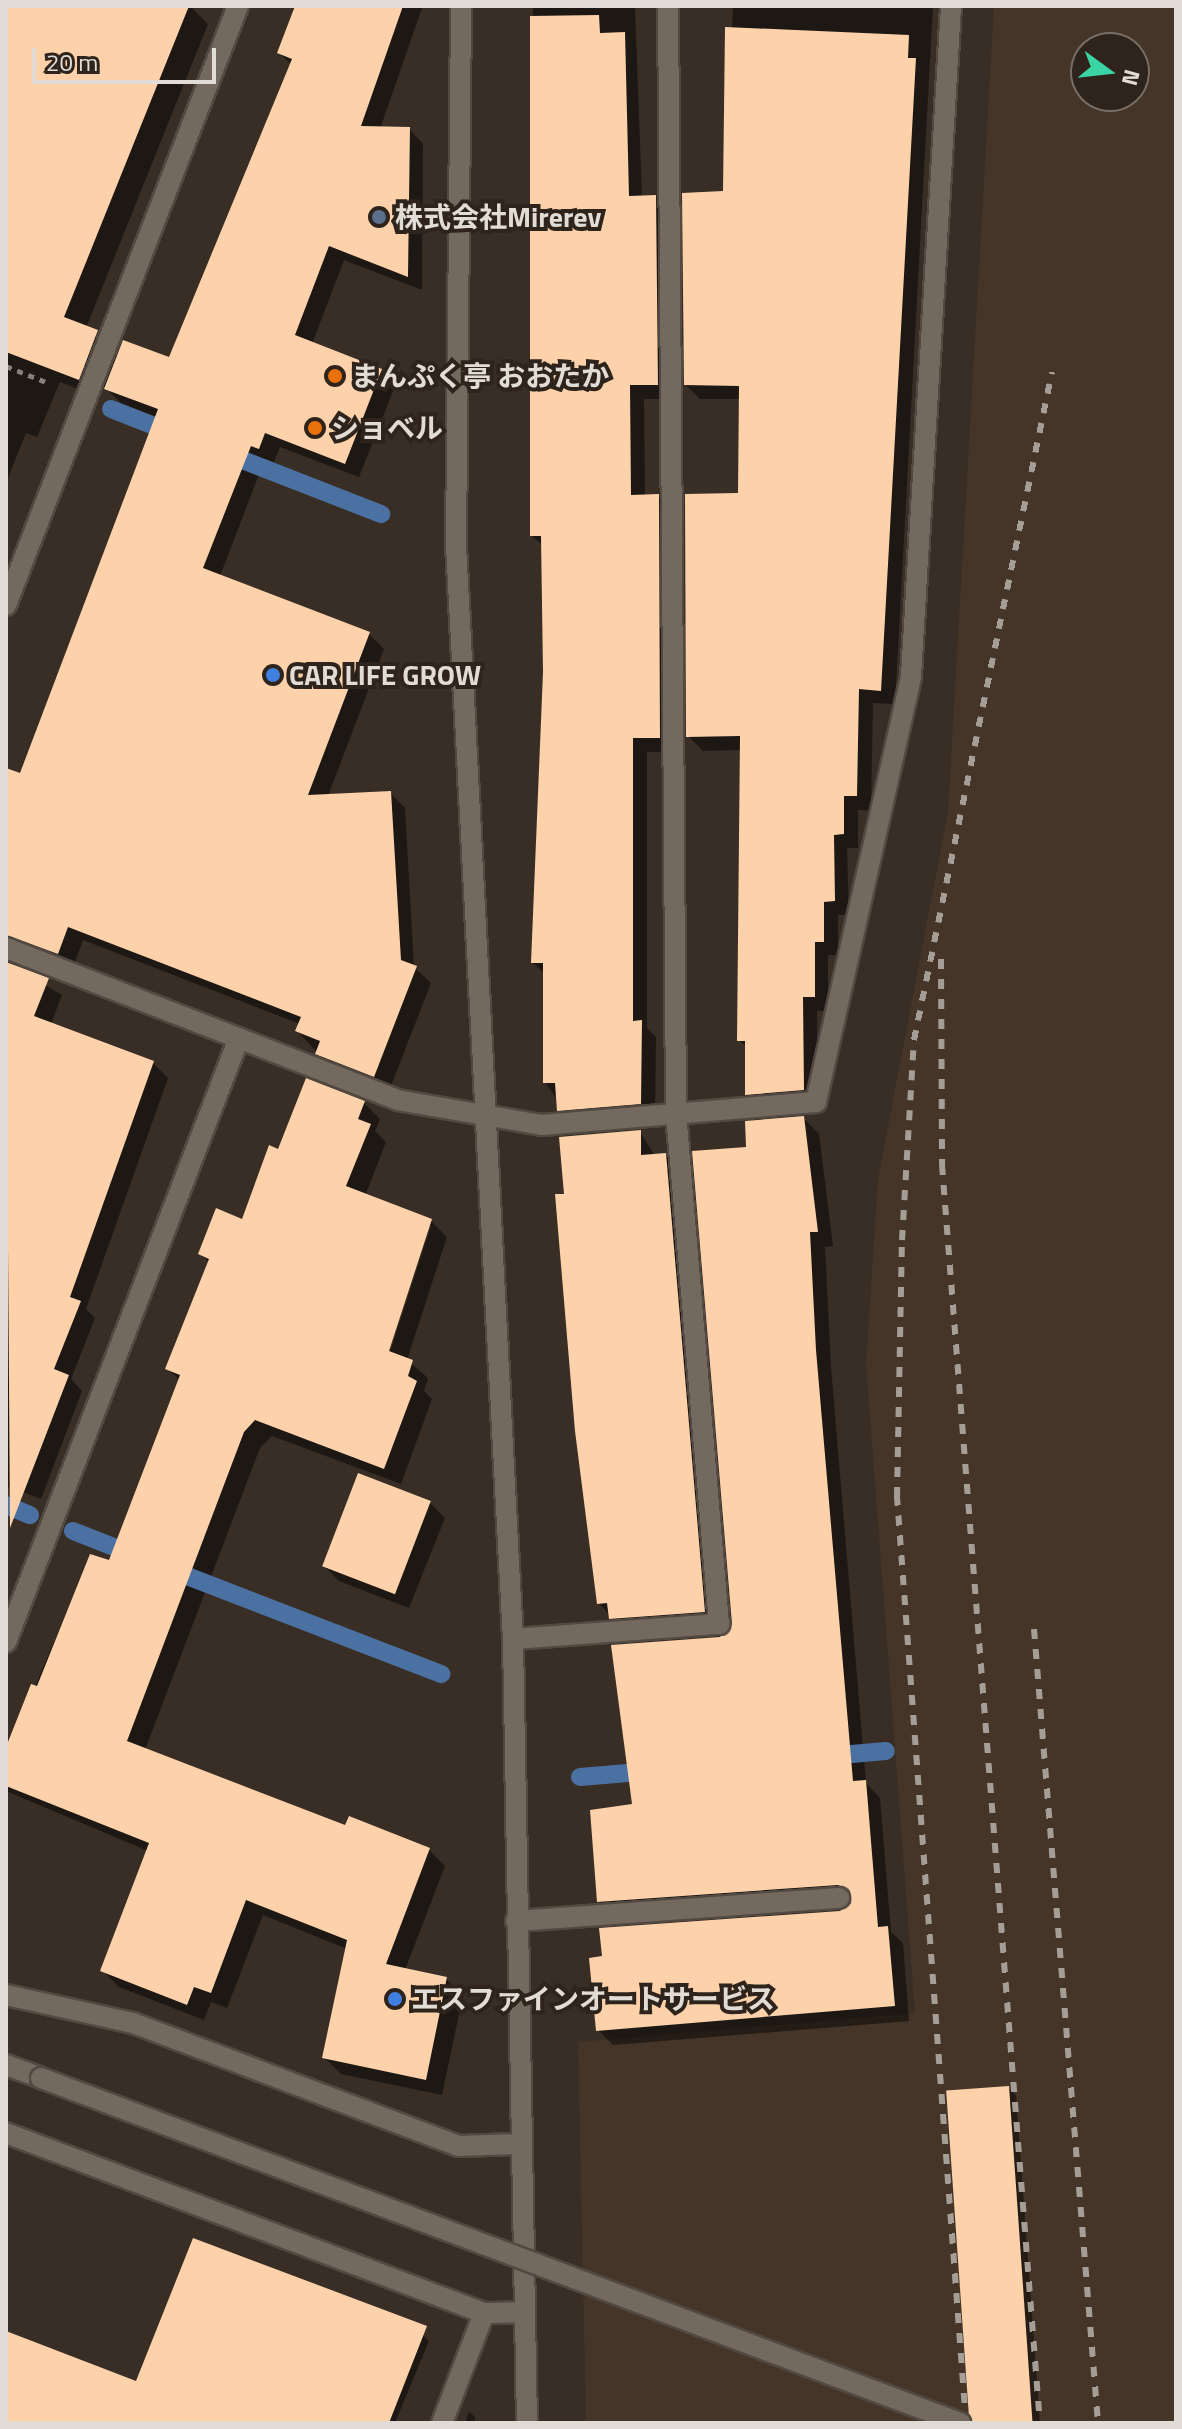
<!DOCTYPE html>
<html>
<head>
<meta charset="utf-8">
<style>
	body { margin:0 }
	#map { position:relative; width:1182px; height:2429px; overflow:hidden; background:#382e25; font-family:"Titillium Web","Noto Sans JP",sans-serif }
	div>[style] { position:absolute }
	.built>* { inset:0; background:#443528 }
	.shadow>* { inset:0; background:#0007 }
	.stream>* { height:18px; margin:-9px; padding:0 9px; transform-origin:9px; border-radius:9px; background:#4b71a2 }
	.building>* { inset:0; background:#fdd2ab; transform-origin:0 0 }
	.path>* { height:5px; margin-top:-2.5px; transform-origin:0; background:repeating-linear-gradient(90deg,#898179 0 6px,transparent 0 12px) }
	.roads { filter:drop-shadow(2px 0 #524942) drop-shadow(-2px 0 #524942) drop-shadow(0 2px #524942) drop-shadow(0 -2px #524942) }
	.minor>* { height:20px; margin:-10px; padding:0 10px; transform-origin:10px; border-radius:10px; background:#74695f }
	.rail>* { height:6px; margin-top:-3px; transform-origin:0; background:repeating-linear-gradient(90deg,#a59e97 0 10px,transparent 0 20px) }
	.bridges { filter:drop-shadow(2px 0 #524942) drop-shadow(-2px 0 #524942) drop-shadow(0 2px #524942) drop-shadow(0 -2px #524942) }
	.minor-bridge>* { height:20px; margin:-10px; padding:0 10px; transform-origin:10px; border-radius:10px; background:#74695f }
	.dots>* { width:22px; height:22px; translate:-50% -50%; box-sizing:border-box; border:4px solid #2e241c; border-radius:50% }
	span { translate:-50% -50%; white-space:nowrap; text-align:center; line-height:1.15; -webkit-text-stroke:8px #2e241c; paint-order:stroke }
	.poi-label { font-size:28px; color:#e2dcd6; font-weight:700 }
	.left { translate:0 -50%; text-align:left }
	.frame { position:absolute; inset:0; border:8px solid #e2dcd6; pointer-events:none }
	.north { position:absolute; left:1070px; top:32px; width:80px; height:80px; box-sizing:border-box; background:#2e241c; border:2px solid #766e66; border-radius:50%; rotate:105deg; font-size:22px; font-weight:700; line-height:32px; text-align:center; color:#e2dcd6 }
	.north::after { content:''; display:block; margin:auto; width:28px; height:36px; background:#3bd4a4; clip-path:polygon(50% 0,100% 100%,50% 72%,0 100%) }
	.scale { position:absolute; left:32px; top:48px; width:184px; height:36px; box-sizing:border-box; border:4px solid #e2dcd6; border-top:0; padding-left:10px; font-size:24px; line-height:28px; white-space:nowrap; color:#e2dcd6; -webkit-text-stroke:6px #2e241c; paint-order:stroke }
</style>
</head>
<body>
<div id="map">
	<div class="built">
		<div style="clip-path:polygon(evenodd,994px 6px,1176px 6px,1176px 2423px,586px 2423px,578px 2042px,915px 2013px,866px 1364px,878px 1179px,948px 812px,994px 6px,1086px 48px,1134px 48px,1134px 96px,1086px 96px,1086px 48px)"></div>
	</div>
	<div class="shadow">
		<div style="clip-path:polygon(6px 6px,190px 6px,208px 24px,86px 328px,119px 354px,170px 360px,292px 65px,279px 53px,296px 6px,422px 8px,380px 129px,409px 129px,423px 144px,422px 290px,344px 260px,312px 344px,380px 371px,395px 386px,359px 477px,280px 447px,274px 462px,265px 459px,220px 576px,369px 634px,384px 649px,328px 796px,390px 793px,405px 808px,414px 967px,431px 983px,389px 1091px,332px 1068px,297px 1031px,300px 1024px,83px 940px,73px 968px,11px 953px,11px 965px,62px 995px,51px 1024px,153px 1063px,168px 1078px,86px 1309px,95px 1318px,71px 1379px,82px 1391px,41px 1499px,6px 1486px,6px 770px,21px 776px,157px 417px,121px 403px,103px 385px,98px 397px,60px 382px,37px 437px,26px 433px,6px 483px)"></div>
		<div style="clip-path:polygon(533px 6px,635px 6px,642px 198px,656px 197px,670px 211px,672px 399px,644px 399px,645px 496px,658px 496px,672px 511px,674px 752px,647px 752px,647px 1028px,656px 1037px,655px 1118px,574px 1124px,545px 1082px,545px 974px,533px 963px,545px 672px,543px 546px,532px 536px)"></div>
		<div style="clip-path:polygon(733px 6px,933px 6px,895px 704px,873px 703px,871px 810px,858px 810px,858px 848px,847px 848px,849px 915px,838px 915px,838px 955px,828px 955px,828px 1010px,817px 1011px,817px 1104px,762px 1108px,747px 1094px,747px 1047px,739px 1040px,742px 750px,703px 751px,688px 736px,740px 495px,741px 399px,700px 399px,686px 385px,725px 193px)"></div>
		<div style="clip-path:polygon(evenodd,364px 1103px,380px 1119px,375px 1131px,386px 1142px,365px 1196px,431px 1221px,447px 1237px,407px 1360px,428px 1378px,424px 1391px,432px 1399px,401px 1484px,272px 1436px,260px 1448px,145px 1750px,347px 1828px,429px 1850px,445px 1866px,405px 1970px,446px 1979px,463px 1995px,442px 2095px,341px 2074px,324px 2057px,347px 1949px,263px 1915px,227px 2008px,211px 2002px,204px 2020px,119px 1987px,103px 1971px,148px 1851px,6px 1791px,6px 1754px,91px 1556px,110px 1562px,180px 1381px,168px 1369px,210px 1263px,201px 1254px,243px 1221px,279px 1152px,364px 1103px,427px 1226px,431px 1226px,387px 1361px,384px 1360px,427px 1226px)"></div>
		<div style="clip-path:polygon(803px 1118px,819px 1134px,833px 1246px,825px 1247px,831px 1367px,866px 1783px,880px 1798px,891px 1932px,903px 1943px,909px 2021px,613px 2045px,598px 2030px,841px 1913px,853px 1900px,615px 1917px,599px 1901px,634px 1805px,613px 1647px,721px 1639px,734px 1624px,748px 1149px)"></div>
		<div style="clip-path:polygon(640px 1132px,655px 1156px,666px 1155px,680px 1170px,719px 1626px,625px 1633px,599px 1603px,566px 1196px)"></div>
		<div style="clip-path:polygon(430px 1503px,445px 1518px,409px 1608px,339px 1581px,324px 1566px)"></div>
		<div style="clip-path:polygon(1008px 2088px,1016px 2095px,1040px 2423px,973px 2423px)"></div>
		<div style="clip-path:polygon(409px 2321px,429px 2341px,395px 2423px,6px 2423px,6px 2333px,137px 2383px)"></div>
		<div style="clip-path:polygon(469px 2412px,475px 2417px,475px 2423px,465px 2423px)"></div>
	</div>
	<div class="stream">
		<div style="left:111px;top:409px;width:66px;rotate:21.5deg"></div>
		<div style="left:222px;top:452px;width:171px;rotate:21.3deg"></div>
		<div style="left:6px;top:1505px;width:26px;rotate:23deg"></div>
		<div style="left:73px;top:1531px;width:66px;rotate:21.5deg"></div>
		<div style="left:169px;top:1569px;width:292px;rotate:21.1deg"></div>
		<div style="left:829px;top:1756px;width:57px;rotate:-5deg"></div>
		<div style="left:580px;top:1777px;width:72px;rotate:-4.8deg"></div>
	</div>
	<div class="building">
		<div style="clip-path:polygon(6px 6px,189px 6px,64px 317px,98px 330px,79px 380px,6px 352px)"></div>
		<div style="clip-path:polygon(295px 6px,403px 6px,361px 126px,410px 127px,408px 277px,329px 246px,295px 335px,382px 369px,345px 464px,265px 433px,259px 449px,251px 446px,203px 568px,370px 632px,308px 795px,391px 791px,401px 960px,417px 966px,374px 1077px,315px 1054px,320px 1041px,295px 1031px,301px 1017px,68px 927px,58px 954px,6px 935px,6px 768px,20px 773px,158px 409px,104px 389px,123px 340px,169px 357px,292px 59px,277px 53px)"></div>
		<div style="clip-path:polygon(599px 15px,600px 33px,625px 32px,629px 196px,656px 195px,658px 385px,630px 385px,631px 495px,659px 494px,660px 738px,633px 738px,633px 1021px,642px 1020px,641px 1104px,557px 1111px,555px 1083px,543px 1083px,543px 963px,531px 963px,543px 672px,541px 536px,530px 536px,530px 16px)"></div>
		<div style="clip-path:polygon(725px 27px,909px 35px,908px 58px,916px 58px,881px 691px,859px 689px,857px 796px,844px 796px,844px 834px,834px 835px,835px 901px,824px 902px,824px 942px,815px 942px,815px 997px,803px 997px,804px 1090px,745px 1095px,745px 1041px,737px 1041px,740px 736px,686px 737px,685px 494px,738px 493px,739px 386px,684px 385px,682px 193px,723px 191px)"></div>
		<div style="clip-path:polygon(6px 962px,49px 978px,34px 1016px,154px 1061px,70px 1297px,81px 1301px,54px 1369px,69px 1375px,10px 1528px)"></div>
		<div style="clip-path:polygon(306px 1078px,365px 1101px,358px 1119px,371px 1124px,346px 1186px,432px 1219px,389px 1351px,413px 1360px,408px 1376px,417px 1381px,384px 1469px,255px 1420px,244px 1432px,127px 1741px,345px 1825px,349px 1816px,430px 1848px,386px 1964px,447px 1977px,426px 2080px,322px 2058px,347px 1940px,246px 1900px,211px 1993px,194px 1987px,187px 2005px,100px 1971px,149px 1843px,6px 1786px,6px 1747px,31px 1684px,37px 1686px,90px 1554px,109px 1560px,180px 1375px,165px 1369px,209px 1259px,198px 1254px,216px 1208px,242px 1219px,269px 1145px,278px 1149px)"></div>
		<div style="clip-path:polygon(804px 1116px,818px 1232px,810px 1232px,816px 1350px,853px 1781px,866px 1780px,878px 1927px,888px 1926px,895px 2006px,596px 2031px,589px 1958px,602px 1956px,599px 1928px,840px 1911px,851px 1903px,849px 1890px,838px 1885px,597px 1902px,590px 1810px,632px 1804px,611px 1645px,720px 1637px,732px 1624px,692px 1151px,746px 1147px,745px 1121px)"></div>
		<div style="clip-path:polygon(641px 1130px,641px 1155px,666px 1153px,705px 1612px,609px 1619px,607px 1603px,597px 1604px,575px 1431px,555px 1194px,564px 1194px,559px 1137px)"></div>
		<div style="left:358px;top:1473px;width:78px;height:100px;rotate:21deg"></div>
		<div style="left:1009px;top:2086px;width:338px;height:63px;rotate:86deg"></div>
		<div style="clip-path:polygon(193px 2238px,427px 2326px,389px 2423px,6px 2423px,6px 2331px,136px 2381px)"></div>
	</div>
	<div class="path">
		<div style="left:6px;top:366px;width:43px;rotate:21.8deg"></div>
	</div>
	<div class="roads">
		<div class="minor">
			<div style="left:461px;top:6px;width:539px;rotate:90.53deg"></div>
			<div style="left:456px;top:545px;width:1095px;rotate:87.02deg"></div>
			<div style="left:513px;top:1639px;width:784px;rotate:88.98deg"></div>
			<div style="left:6px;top:605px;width:642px;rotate:-68.83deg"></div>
			<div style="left:6px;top:948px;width:420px;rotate:21.2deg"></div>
			<div style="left:397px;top:1100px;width:147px;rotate:9.8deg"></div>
			<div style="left:542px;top:1125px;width:275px;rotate:-4.8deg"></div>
			<div style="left:816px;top:1102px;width:436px;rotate:-77.4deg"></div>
			<div style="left:911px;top:676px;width:671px;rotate:-86.58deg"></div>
			<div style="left:513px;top:1639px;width:207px;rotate:-4.2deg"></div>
			<div style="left:719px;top:1624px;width:513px;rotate:-94.81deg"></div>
			<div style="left:676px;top:1113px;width:1107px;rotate:-90.41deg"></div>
			<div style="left:6px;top:1642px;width:647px;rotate:-68.91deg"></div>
			<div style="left:516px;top:1921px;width:324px;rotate:-4.1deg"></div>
			<div style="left:6px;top:1995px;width:130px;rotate:12.4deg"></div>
			<div style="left:133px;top:2023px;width:347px;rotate:20.7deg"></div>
			<div style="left:458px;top:2146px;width:60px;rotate:-1.9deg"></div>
			<div style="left:6px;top:2065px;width:37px;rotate:20deg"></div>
			<div style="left:6px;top:2133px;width:511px;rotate:20.63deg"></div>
			<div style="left:484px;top:2313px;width:39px;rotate:-1deg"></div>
			<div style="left:442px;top:2423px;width:118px;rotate:-69.1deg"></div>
		</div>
	</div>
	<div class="rail">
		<div style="left:941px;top:959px;width:206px;rotate:89.7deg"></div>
		<div style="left:942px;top:1165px;width:1262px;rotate:85.55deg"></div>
		<div style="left:1034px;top:1629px;width:797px;rotate:85.39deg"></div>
		<div style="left:966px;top:2423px;width:929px;rotate:-94.26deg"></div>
		<div style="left:897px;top:1497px;width:257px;rotate:-88.9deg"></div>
		<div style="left:902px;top:1240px;width:200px;rotate:-86.6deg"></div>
		<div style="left:914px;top:1040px;width:682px;rotate:-78.33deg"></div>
	</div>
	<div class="bridges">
		<div class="minor-bridge">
			<div style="left:41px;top:2078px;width:982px;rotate:20.58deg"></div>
		</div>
	</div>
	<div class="dots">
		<div style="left:379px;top:217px;background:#5c6f8a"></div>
		<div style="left:335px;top:376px;background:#e8710a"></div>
		<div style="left:315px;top:428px;background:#e8710a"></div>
		<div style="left:273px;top:675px;background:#3f7fe0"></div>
		<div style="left:395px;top:1999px;background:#3f7fe0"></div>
	</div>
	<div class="poi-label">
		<span class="left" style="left:395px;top:217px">株式会社Mirerev</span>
		<span class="left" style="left:351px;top:376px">まんぷく亭 おおたか</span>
		<span class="left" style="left:331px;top:428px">ショベル</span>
		<span class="left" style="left:289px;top:675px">CAR LIFE GROW</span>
		<span class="left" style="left:411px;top:1999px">エスファインオートサービス</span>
	</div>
	<div class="frame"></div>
	<div class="north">N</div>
	<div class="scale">20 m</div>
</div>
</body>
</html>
